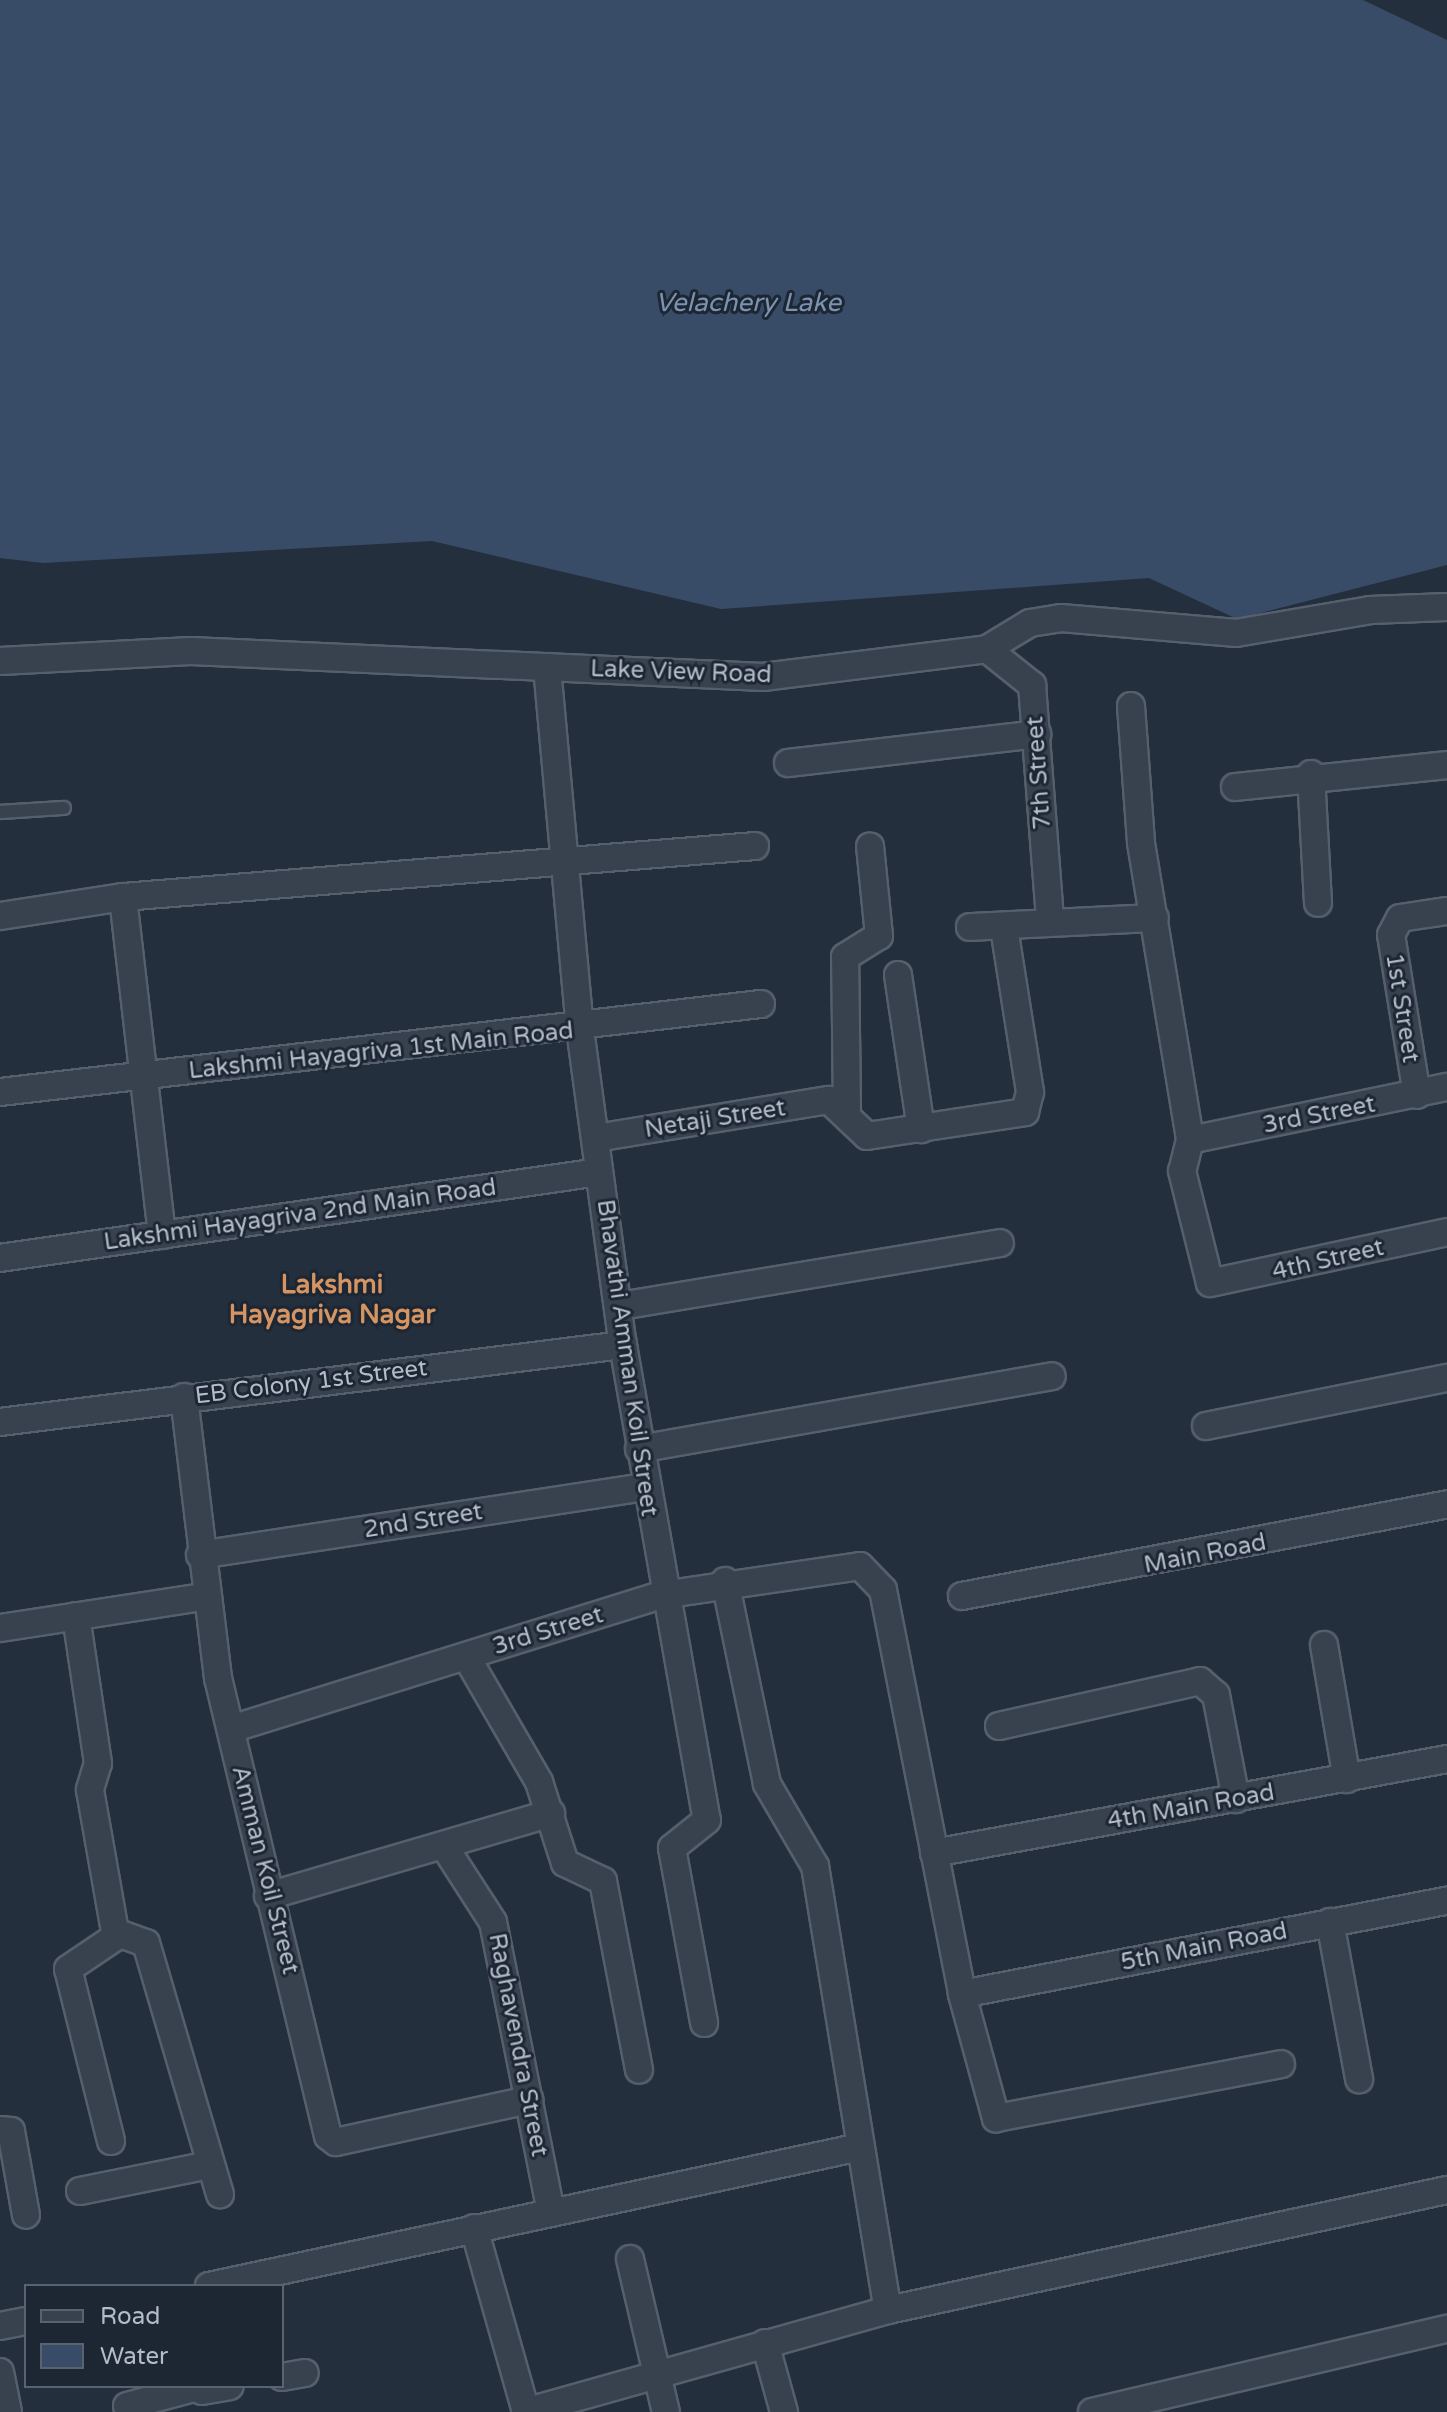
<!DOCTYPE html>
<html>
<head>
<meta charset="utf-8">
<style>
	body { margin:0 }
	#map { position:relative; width:1447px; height:2412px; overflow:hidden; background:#242f3e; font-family:"Varela Round",sans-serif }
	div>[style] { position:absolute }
	.water>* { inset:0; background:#394c67 }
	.roads { filter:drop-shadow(2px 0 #565f6c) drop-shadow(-2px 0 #565f6c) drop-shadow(0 2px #565f6c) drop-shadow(0 -2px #565f6c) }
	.service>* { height:12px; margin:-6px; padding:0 6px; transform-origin:6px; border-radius:6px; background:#38414e }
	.minor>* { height:26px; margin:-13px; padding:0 13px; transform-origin:13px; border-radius:13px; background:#38414e }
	span { translate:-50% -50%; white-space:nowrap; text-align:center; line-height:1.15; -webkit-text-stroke:6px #1d2633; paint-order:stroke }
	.street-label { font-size:24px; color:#b4bcc9 }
	.water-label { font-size:26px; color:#7c92b1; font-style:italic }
	.neighbourhood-label { font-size:26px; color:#d59563; font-weight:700 }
	.legend { position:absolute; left:24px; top:2284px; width:260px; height:104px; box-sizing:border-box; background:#1d2633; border:2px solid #59626f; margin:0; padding:10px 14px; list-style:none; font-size:24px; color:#b4bcc9 }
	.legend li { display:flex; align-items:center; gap:16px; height:40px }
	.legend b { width:40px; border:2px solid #59626f }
</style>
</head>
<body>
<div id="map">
	<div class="water">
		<div style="clip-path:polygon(0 0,1363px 0,1447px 40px,1447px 565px,1237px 619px,1149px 578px,721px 609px,432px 541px,43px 563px,0 558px)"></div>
	</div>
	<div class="roads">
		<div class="service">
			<div style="left:0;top:812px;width:64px;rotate:-3.6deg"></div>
		</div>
		<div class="minor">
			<div style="left:987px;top:649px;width:58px;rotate:38.7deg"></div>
			<div style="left:1032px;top:685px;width:235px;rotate:85.6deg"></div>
			<div style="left:0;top:661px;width:191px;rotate:-3deg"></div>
			<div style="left:191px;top:651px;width:573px;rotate:2.6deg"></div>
			<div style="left:763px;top:677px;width:226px;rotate:-7.1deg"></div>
			<div style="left:987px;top:649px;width:50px;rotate:-31.2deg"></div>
			<div style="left:1030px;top:623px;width:31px;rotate:-9deg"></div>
			<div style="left:1061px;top:618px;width:176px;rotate:4.9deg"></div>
			<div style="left:1236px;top:633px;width:136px;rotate:-9.7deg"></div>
			<div style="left:1370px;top:610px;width:77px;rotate:-2.2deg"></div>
			<div style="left:547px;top:667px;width:364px;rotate:84.8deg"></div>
			<div style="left:580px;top:1029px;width:319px;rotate:82.3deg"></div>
			<div style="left:623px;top:1345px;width:482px;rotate:80deg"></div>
			<div style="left:707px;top:1820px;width:45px;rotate:141.3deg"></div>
			<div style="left:672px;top:1848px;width:178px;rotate:79.6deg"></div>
			<div style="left:1131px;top:706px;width:137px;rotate:85.8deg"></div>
			<div style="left:1141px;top:843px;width:301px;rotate:80.6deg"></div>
			<div style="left:788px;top:763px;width:251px;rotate:-6.6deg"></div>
			<div style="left:1311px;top:774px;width:129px;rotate:86.9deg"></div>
			<div style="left:1235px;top:787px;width:213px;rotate:-5.9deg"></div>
			<div style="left:0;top:916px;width:124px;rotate:-8.8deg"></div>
			<div style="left:970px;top:927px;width:185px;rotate:-2.8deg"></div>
			<div style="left:898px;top:975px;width:156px;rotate:81.5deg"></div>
			<div style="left:0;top:1092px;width:766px;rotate:-6.6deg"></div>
			<div style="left:1417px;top:1095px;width:162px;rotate:-99.2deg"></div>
			<div style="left:1391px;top:935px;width:19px;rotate:-62deg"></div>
			<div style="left:1400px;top:918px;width:48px;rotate:-8.5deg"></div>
			<div style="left:847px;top:1111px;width:154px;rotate:-90.7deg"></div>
			<div style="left:845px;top:957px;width:40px;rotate:-32deg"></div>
			<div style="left:879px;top:936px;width:90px;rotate:-95.7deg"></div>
			<div style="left:596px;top:1138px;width:236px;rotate:-9.3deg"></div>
			<div style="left:829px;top:1100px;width:52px;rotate:43.5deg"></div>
			<div style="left:867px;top:1136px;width:160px;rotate:-8.6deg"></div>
			<div style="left:1025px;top:1112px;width:21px;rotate:-76deg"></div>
			<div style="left:1030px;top:1092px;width:167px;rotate:-99deg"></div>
			<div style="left:1190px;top:1140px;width:32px;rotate:104deg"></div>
			<div style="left:1182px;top:1171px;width:115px;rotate:76deg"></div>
			<div style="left:1210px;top:1283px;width:242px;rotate:-12.1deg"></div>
			<div style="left:1190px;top:1140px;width:262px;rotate:-11.7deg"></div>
			<div style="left:162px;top:1235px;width:340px;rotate:-96.6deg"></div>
			<div style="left:123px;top:897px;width:634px;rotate:-4.61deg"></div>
			<div style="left:0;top:1258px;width:605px;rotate:-8.17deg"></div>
			<div style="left:620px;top:1306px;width:385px;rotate:-9.4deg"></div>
			<div style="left:184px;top:1397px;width:283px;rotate:83.1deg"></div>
			<div style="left:218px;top:1678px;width:471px;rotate:76.5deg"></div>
			<div style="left:328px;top:2136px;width:10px;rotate:37deg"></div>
			<div style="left:336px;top:2142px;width:198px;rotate:-12.3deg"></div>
			<div style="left:0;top:1422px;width:628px;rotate:-7.05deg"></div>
			<div style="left:1206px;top:1426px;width:246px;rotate:-11.3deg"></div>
			<div style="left:639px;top:1449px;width:419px;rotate:-10deg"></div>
			<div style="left:200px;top:1555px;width:451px;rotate:-8.7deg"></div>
			<div style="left:725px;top:1581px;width:207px;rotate:78.3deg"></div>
			<div style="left:767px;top:1784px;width:95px;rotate:59.7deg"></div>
			<div style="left:815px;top:1866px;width:450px;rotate:80.7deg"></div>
			<div style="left:962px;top:1596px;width:494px;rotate:-10.7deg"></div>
			<div style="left:76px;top:1616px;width:149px;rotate:81.5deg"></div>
			<div style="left:98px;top:1763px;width:28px;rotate:107deg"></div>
			<div style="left:90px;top:1790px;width:144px;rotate:80deg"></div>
			<div style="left:115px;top:1932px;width:33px;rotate:20deg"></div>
			<div style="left:146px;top:1943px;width:262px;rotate:73.6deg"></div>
			<div style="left:0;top:1628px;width:210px;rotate:-8.7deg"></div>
			<div style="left:1324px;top:1645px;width:136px;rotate:80.3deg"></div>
			<div style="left:466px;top:1656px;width:146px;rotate:59.9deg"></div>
			<div style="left:539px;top:1782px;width:85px;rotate:72.2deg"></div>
			<div style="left:565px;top:1863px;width:42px;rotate:25.3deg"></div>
			<div style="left:603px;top:1881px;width:192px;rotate:79.2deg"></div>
			<div style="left:999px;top:1726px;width:206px;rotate:-12.6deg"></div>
			<div style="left:1200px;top:1681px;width:21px;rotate:41deg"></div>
			<div style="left:1216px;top:1695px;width:106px;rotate:79.1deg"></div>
			<div style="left:231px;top:1729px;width:451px;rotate:-17.3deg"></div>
			<div style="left:662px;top:1595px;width:200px;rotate:-8.3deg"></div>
			<div style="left:860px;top:1566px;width:33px;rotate:46deg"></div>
			<div style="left:883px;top:1590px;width:412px;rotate:78.9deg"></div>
			<div style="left:962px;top:1994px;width:129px;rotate:74.7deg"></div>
			<div style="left:996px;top:2118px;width:290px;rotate:-10.7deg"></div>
			<div style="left:444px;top:1846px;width:90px;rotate:57.2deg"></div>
			<div style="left:493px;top:1922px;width:295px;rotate:78.7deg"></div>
			<div style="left:934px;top:1853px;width:522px;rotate:-10.38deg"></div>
			<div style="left:268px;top:1896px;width:295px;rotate:-16.3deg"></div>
			<div style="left:1330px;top:1922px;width:160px;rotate:79.5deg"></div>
			<div style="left:962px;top:1994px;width:494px;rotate:-10.9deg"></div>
			<div style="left:0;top:2130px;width:11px;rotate:5deg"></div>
			<div style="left:11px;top:2131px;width:85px;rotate:79.9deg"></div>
			<div style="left:111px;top:2141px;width:177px;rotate:-104deg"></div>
			<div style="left:68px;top:1969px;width:59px;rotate:-34deg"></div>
			<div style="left:80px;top:2191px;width:132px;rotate:-11.4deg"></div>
			<div style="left:474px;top:2228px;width:191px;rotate:74.2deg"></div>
			<div style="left:630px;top:2259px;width:157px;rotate:76.8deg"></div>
			<div style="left:209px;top:2286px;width:666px;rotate:-12.05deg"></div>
			<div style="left:0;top:2326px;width:26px;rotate:-11deg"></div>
			<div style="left:765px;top:2343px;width:72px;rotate:74.6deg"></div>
			<div style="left:0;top:2372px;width:41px;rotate:78.7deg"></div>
			<div style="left:282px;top:2377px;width:23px;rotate:-10deg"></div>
			<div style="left:202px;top:2391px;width:28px;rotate:-10deg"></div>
			<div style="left:127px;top:2406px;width:77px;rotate:-15.1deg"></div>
			<div style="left:525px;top:2412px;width:377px;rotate:-15.7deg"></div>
			<div style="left:888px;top:2310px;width:572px;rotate:-12.12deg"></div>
			<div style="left:1092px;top:2412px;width:365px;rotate:-13.2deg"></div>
		</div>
	</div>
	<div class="street-label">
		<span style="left:681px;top:672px;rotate:2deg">Lake View Road</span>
		<span style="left:1039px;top:773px;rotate:-94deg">7th Street</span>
		<span style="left:1402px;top:1008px;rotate:81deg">1st Street</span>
		<span style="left:381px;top:1051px;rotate:-6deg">Lakshmi Hayagriva 1st Main Road</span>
		<span style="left:1319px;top:1115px;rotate:-11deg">3rd Street</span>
		<span style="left:715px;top:1119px;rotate:-9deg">Netaji Street</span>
		<span style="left:300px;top:1215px;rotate:-8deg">Lakshmi Hayagriva 2nd Main Road</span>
		<span style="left:1328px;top:1260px;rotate:-13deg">4th Street</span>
		<span style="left:627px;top:1358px;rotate:82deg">Bhavathi Amman Koil Street</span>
		<span style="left:311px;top:1382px;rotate:-7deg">EB Colony 1st Street</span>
		<span style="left:423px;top:1521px;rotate:-9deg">2nd Street</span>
		<span style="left:1205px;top:1554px;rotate:-11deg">Main Road</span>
		<span style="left:548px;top:1631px;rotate:-17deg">3rd Street</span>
		<span style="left:1191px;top:1807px;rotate:-10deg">4th Main Road</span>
		<span style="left:265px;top:1870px;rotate:76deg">Amman Koil Street</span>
		<span style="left:1204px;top:1947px;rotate:-11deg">5th Main Road</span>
		<span style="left:518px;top:2045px;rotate:79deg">Raghavendra Street</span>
	</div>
	<div class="water-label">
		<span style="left:748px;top:303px">Velachery Lake</span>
	</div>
	<div class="neighbourhood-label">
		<span style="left:332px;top:1300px">Lakshmi<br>Hayagriva Nagar</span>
	</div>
	<ul class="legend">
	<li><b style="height:10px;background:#38414e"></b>Road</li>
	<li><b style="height:22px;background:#394c67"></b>Water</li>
	</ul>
</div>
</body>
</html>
